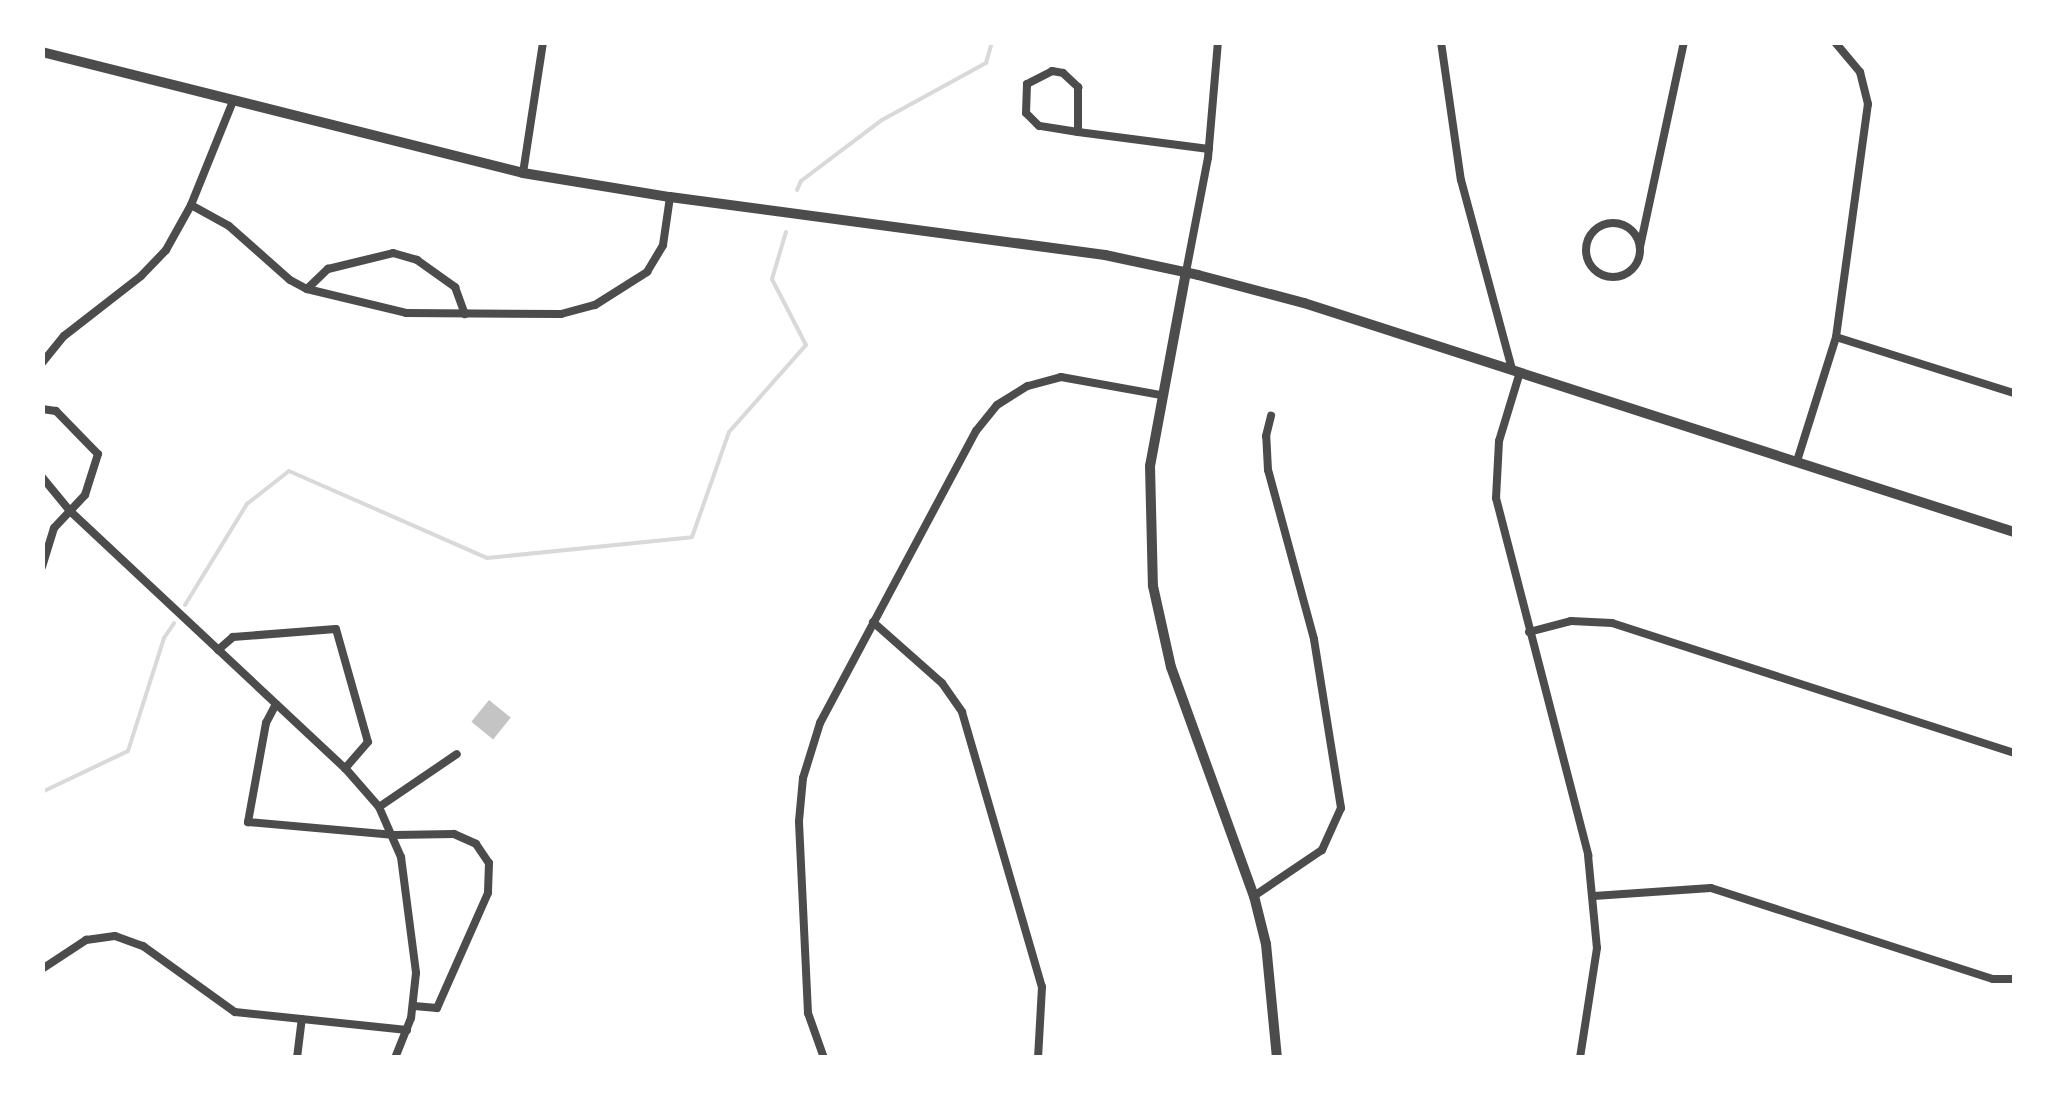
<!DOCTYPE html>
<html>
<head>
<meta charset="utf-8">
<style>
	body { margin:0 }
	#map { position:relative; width:2057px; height:1100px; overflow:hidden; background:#fff; font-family:Roboto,sans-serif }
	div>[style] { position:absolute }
	.stream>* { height:4px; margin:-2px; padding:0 2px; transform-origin:2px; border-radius:2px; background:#d9d9d9 }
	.building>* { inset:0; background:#c4c4c4; transform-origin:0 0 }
	.minor>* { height:8px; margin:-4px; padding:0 4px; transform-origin:4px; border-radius:4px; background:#4c4c4c }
	.minor>.ring { margin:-4px; padding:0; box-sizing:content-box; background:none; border:8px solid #4c4c4c; border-radius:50% }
	.tertiary>* { height:10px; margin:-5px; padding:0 5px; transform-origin:5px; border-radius:5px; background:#4c4c4c }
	span { translate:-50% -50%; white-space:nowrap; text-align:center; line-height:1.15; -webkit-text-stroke:9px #fff; paint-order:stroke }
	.frame { position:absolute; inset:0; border:45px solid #fff; pointer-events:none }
</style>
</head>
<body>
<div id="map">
	<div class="stream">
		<div style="left:797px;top:190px;width:10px;rotate:-66deg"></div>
		<div style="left:801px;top:181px;width:101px;rotate:-37deg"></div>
		<div style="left:882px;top:120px;width:119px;rotate:-28.7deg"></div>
		<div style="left:986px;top:63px;width:22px;rotate:-74deg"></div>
		<div style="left:185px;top:605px;width:119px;rotate:-58.5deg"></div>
		<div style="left:247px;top:504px;width:53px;rotate:-38.2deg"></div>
		<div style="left:289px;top:471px;width:216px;rotate:23.7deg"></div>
		<div style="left:487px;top:558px;width:206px;rotate:-5.8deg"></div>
		<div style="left:692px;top:537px;width:111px;rotate:-70.6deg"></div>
		<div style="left:729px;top:432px;width:116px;rotate:-48.5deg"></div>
		<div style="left:806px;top:345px;width:74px;rotate:-117.3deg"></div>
		<div style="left:772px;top:279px;width:49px;rotate:-73.4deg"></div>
		<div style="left:42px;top:792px;width:95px;rotate:-25.5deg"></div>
		<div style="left:128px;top:751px;width:119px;rotate:-72.3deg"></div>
		<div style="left:164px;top:638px;width:18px;rotate:-56deg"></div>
	</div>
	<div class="building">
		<div style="left:489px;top:700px;width:28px;height:28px;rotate:39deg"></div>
	</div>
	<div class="minor">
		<div style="left:1441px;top:42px;width:139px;rotate:81.8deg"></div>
		<div style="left:1461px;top:180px;width:196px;rotate:74.9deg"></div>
		<div style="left:1052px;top:71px;width:11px;rotate:10deg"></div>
		<div style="left:1063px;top:73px;width:21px;rotate:43deg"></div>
		<div style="left:1078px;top:87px;width:45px;rotate:90deg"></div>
		<div style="left:1078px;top:132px;width:39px;rotate:-171deg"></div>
		<div style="left:1039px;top:126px;width:18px;rotate:-135deg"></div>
		<div style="left:1026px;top:113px;width:29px;rotate:-88deg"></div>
		<div style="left:1027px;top:84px;width:28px;rotate:-27deg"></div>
		<div style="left:1078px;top:132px;width:132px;rotate:7.4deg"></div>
		<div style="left:523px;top:173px;width:133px;rotate:-81.3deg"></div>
		<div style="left:191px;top:205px;width:43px;rotate:28.9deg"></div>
		<div style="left:229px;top:226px;width:81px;rotate:41.5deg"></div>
		<div style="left:290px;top:280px;width:19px;rotate:28deg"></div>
		<div style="left:307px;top:289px;width:102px;rotate:13.6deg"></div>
		<div style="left:406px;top:313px;width:155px;rotate:0.4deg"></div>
		<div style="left:561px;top:314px;width:35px;rotate:-15deg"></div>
		<div style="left:595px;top:305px;width:62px;rotate:-32.4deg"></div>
		<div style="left:647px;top:272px;width:31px;rotate:-59deg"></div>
		<div style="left:663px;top:245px;width:49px;rotate:-81.7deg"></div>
		<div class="ring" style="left:1586px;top:223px;width:46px;height:46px"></div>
		<div style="left:1640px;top:247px;width:210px;rotate:-77.9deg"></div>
		<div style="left:1186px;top:272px;width:116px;rotate:-79.1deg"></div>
		<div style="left:1208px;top:158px;width:116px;rotate:-85.1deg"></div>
		<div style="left:307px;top:289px;width:29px;rotate:-44deg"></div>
		<div style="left:328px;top:269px;width:67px;rotate:-13.8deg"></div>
		<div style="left:393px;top:253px;width:25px;rotate:16deg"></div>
		<div style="left:417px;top:260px;width:47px;rotate:35.4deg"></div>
		<div style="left:455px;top:287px;width:29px;rotate:70deg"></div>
		<div style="left:1836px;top:337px;width:187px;rotate:17.5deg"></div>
		<div style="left:42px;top:363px;width:35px;rotate:-51deg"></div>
		<div style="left:64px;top:336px;width:98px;rotate:-37.9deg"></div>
		<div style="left:141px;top:276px;width:36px;rotate:-46deg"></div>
		<div style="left:166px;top:250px;width:51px;rotate:-60.9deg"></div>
		<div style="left:191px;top:205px;width:112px;rotate:-68deg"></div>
		<div style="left:1520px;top:372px;width:72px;rotate:106.9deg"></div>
		<div style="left:1499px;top:441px;width:57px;rotate:93deg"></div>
		<div style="left:1496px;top:498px;width:369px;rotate:75.5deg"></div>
		<div style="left:1588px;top:855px;width:93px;rotate:84.5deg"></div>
		<div style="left:1597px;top:948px;width:111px;rotate:98.8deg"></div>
		<div style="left:42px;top:409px;width:14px;rotate:8deg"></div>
		<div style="left:56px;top:411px;width:60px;rotate:45.7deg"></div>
		<div style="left:98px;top:454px;width:43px;rotate:107.6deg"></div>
		<div style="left:85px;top:495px;width:45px;rotate:133.2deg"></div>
		<div style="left:54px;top:528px;width:41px;rotate:107.1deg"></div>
		<div style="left:1797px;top:461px;width:130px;rotate:-72.5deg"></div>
		<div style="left:1836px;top:337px;width:235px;rotate:-82.2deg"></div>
		<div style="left:1868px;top:104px;width:33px;rotate:-104deg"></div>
		<div style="left:1860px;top:72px;width:39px;rotate:-130deg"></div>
		<div style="left:42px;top:477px;width:44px;rotate:50.5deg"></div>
		<div style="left:70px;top:511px;width:376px;rotate:43.1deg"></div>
		<div style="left:345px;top:768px;width:52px;rotate:48.9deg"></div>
		<div style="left:379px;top:807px;width:55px;rotate:66.3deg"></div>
		<div style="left:401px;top:857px;width:117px;rotate:82.6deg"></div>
		<div style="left:416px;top:973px;width:45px;rotate:96.3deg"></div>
		<div style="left:411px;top:1018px;width:43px;rotate:111.8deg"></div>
		<div style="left:873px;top:622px;width:92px;rotate:41.5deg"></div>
		<div style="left:942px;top:683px;width:35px;rotate:55deg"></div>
		<div style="left:962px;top:712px;width:286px;rotate:73.8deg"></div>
		<div style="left:1042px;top:987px;width:71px;rotate:93.2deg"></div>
		<div style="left:1529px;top:632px;width:43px;rotate:-14.7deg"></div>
		<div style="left:1571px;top:621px;width:41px;rotate:2.8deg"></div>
		<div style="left:1612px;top:623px;width:422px;rotate:17.9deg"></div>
		<div style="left:218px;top:650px;width:20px;rotate:-41deg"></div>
		<div style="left:233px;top:637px;width:103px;rotate:-4.4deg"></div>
		<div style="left:336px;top:629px;width:117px;rotate:74.2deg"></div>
		<div style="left:368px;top:742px;width:35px;rotate:131deg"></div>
		<div style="left:276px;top:704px;width:21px;rotate:118deg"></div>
		<div style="left:266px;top:723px;width:101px;rotate:100.3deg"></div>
		<div style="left:248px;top:822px;width:147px;rotate:5.1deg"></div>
		<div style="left:394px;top:835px;width:60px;rotate:-1deg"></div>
		<div style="left:454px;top:834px;width:24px;rotate:24deg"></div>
		<div style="left:476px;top:844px;width:23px;rotate:56deg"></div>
		<div style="left:489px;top:863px;width:30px;rotate:92deg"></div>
		<div style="left:488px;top:893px;width:126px;rotate:113.9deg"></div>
		<div style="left:437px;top:1008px;width:23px;rotate:-175deg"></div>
		<div style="left:379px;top:807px;width:94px;rotate:-34.2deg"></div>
		<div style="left:1254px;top:896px;width:82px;rotate:-34.1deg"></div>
		<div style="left:1322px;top:850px;width:46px;rotate:-65.7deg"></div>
		<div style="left:1341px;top:808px;width:171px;rotate:-99.1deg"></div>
		<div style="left:1314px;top:639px;width:175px;rotate:-105.2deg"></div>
		<div style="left:1268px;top:470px;width:34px;rotate:-93deg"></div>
		<div style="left:1266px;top:436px;width:21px;rotate:-76deg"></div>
		<div style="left:1594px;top:896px;width:117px;rotate:-3.9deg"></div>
		<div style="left:1711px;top:888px;width:296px;rotate:17.9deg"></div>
		<div style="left:1993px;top:979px;width:21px"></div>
		<div style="left:42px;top:969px;width:53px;rotate:-33.4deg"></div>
		<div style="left:86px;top:940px;width:29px;rotate:-8deg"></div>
		<div style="left:115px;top:936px;width:30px;rotate:20deg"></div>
		<div style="left:143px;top:946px;width:113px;rotate:35.7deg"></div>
		<div style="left:235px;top:1012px;width:173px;rotate:6deg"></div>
		<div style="left:297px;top:1058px;width:39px;rotate:-83deg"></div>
		<div style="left:824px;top:1058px;width:48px;rotate:-109.6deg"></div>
		<div style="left:808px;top:1013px;width:192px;rotate:-92.7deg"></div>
		<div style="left:799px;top:821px;width:43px;rotate:-84.7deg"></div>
		<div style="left:803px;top:778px;width:58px;rotate:-72.8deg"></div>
		<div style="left:820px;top:723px;width:331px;rotate:-61.9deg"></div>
		<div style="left:976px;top:431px;width:33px;rotate:-51deg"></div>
		<div style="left:997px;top:405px;width:36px;rotate:-32deg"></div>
		<div style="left:1028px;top:386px;width:34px;rotate:-15deg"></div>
		<div style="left:1061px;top:377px;width:102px;rotate:10.2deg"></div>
	</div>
	<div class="tertiary">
		<div style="left:42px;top:52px;width:496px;rotate:14.1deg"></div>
		<div style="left:523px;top:173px;width:149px;rotate:9.3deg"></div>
		<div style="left:670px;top:197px;width:439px;rotate:7.6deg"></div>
		<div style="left:1105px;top:255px;width:95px;rotate:12.1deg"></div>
		<div style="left:1198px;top:275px;width:110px;rotate:14.8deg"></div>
		<div style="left:1304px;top:303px;width:746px;rotate:17.88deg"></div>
		<div style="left:1186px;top:272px;width:197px;rotate:100.5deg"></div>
		<div style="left:1150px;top:466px;width:120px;rotate:88.6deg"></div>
		<div style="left:1153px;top:586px;width:83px;rotate:77.5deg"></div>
		<div style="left:1171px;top:667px;width:244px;rotate:70.1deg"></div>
		<div style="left:1254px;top:896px;width:49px;rotate:76deg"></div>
		<div style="left:1266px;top:944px;width:115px;rotate:84.5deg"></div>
	</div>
	<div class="frame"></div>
</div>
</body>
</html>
